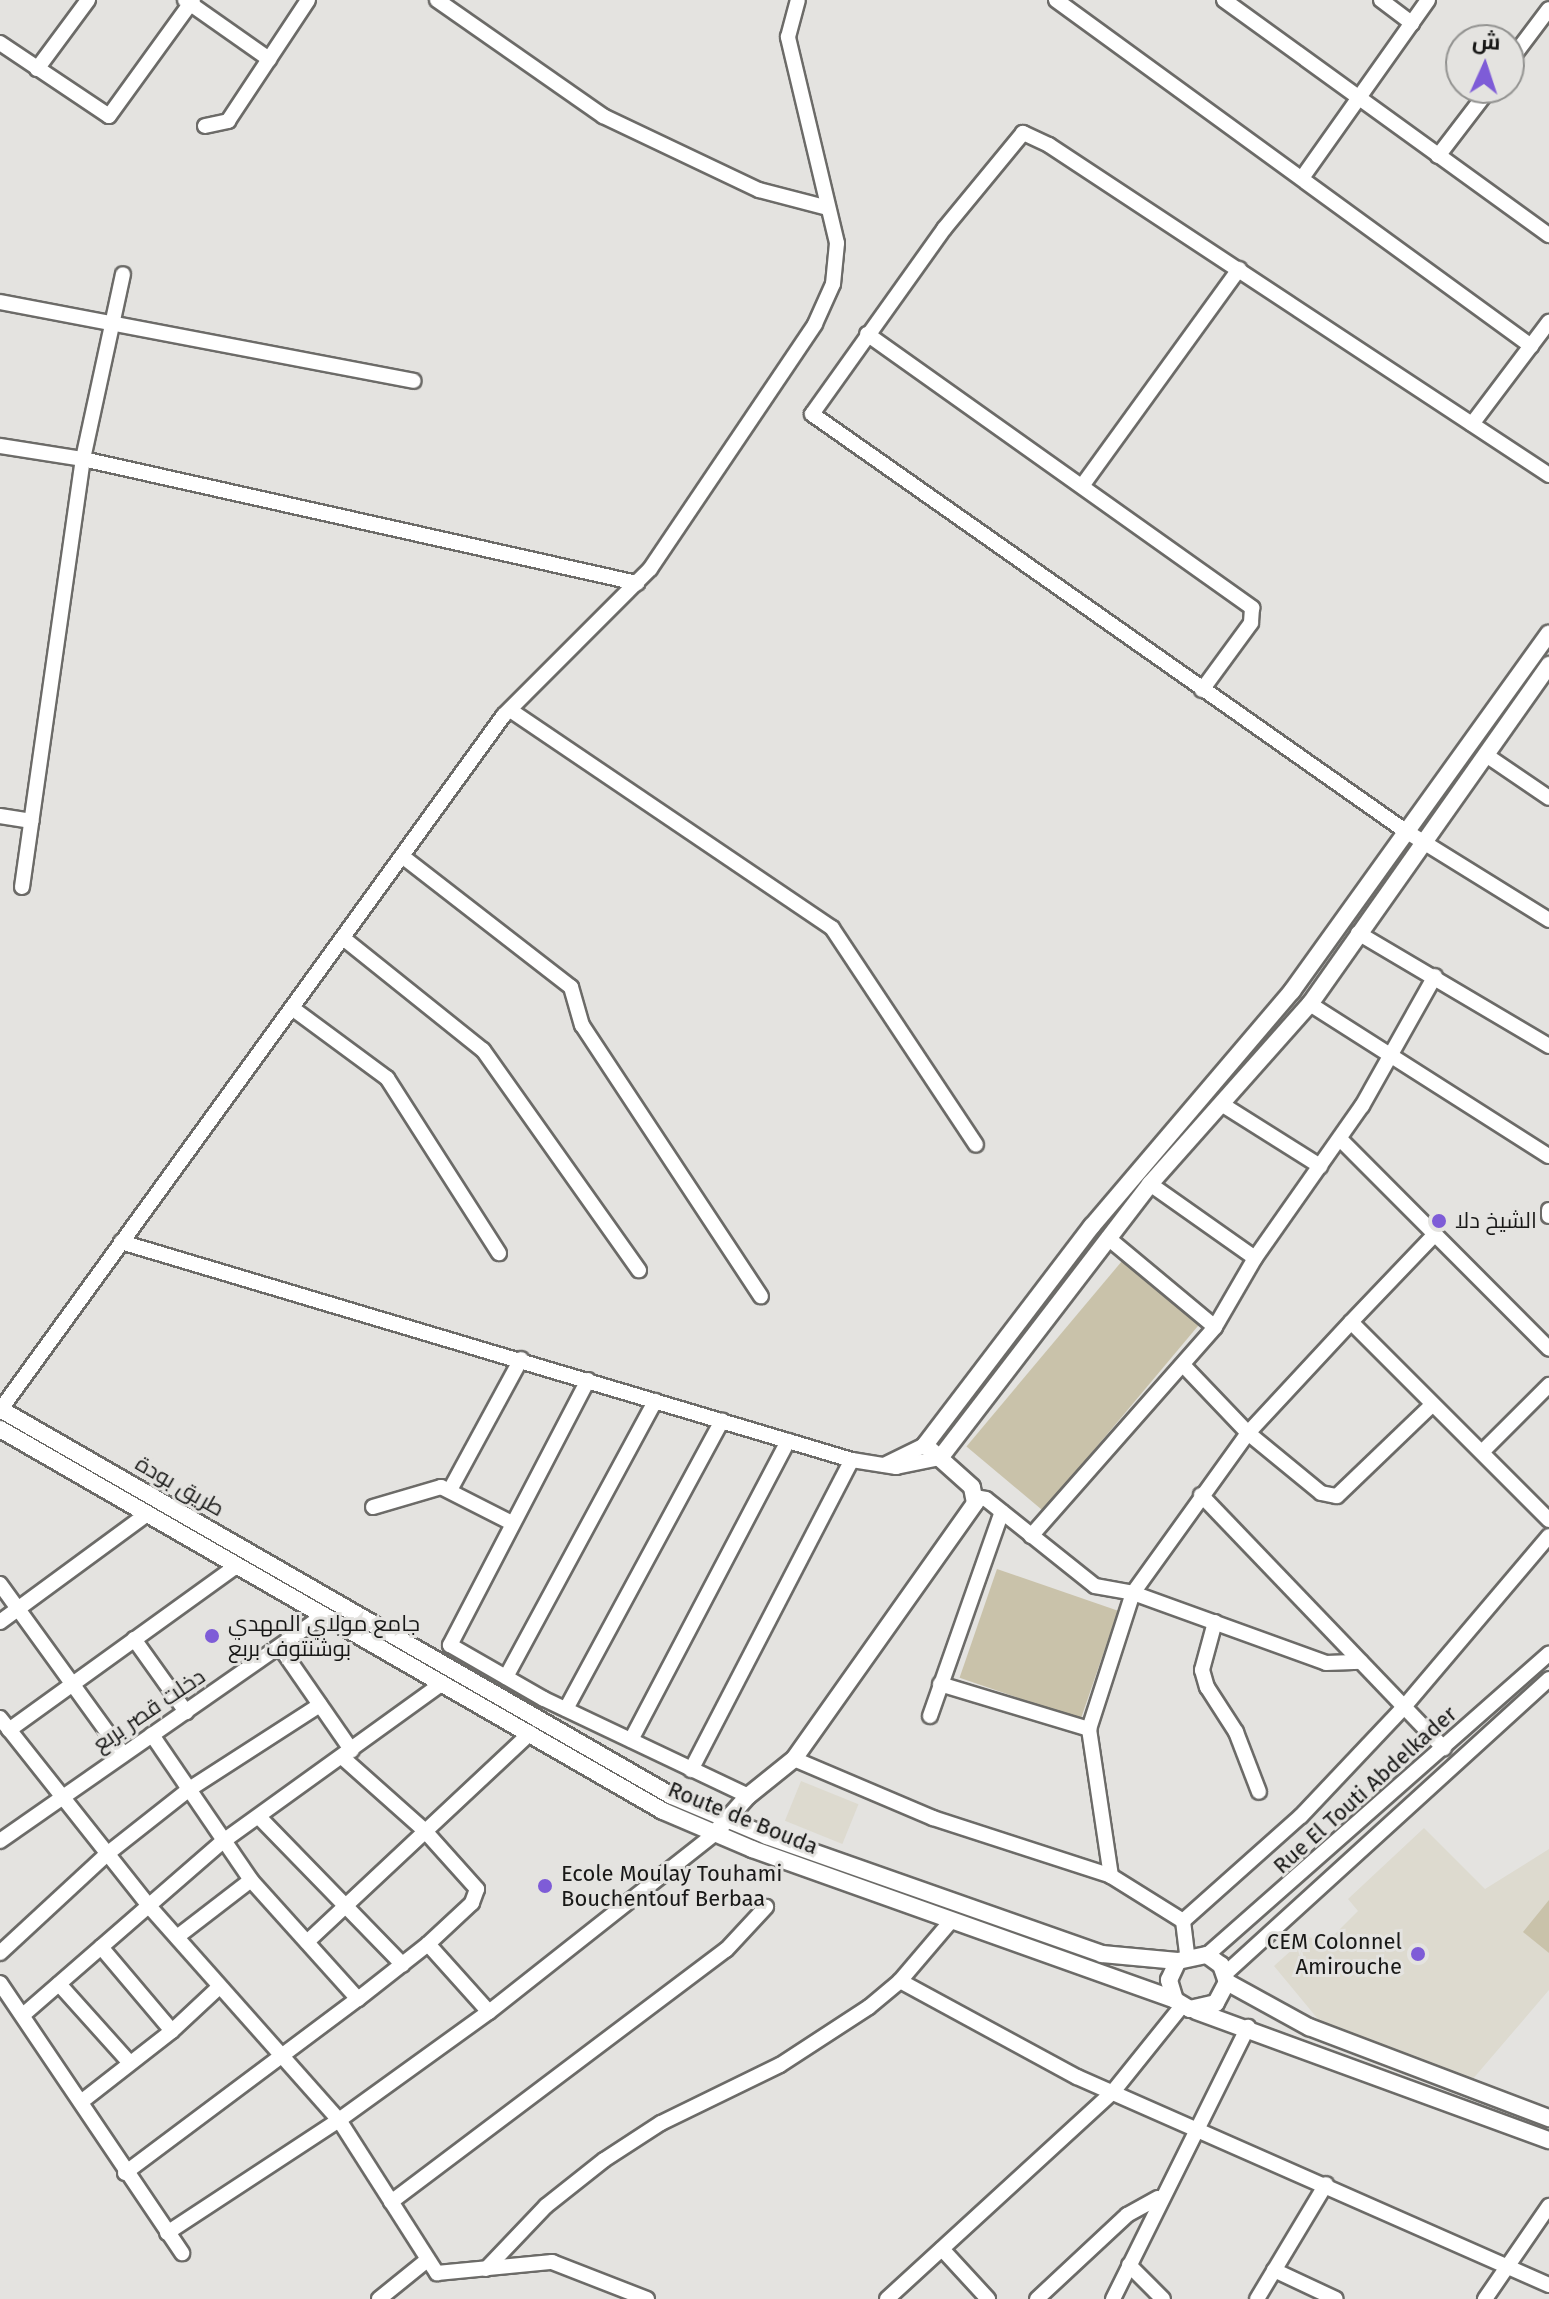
<!DOCTYPE html>
<html>
<head>
<meta charset="utf-8">
<style>
	body { margin:0 }
	#map { position:relative; width:1549px; height:2299px; overflow:hidden; background:#e4e3e0; font-family:"Fira Sans",Cairo,sans-serif }
	div>[style] { position:absolute }
	.built>* { inset:0; background:#dddacf; transform-origin:0 0 }
	.green>* { inset:0; background:#c9c2aa; transform-origin:0 0 }
	.roads { filter:drop-shadow(2px 0 #6c6b68) drop-shadow(-2px 0 #6c6b68) drop-shadow(0 2px #6c6b68) drop-shadow(0 -2px #6c6b68) }
	.minor>* { height:14px; margin:-7px; padding:0 7px; transform-origin:7px; border-radius:7px; background:#fff }
	.major>* { height:16px; margin:-8px; padding:0 8px; transform-origin:8px; border-radius:8px; background:#fff }
	.dots>* { width:22px; height:22px; translate:-50% -50%; box-sizing:border-box; border:4px solid #e4e3e0; border-radius:50% }
	span { translate:-50% -50%; white-space:nowrap; text-align:center; line-height:1.15; -webkit-text-stroke:6px #e4e3e0; paint-order:stroke }
	.poi-label { font-size:22px; color:#181817 }
	.left { translate:0 -50%; text-align:left }
	.right { translate:-100% -50%; text-align:right }
	.street-label { font-size:22px; color:#181817 }
	.north { position:absolute; left:1445px; top:24px; width:80px; height:80px; box-sizing:border-box; background:#e4e3e0; border:2px solid #929290; border-radius:50%; rotate:3deg; font-size:22px; font-weight:700; line-height:32px; text-align:center; color:#181817 }
	.north::after { content:''; display:block; margin:auto; width:28px; height:36px; background:#7e5cd7; clip-path:polygon(50% 0,100% 100%,50% 72%,0 100%) }
</style>
</head>
<body>
<div id="map">
	<div class="built">
		<div style="left:801px;top:1781px;width:62px;height:43px;rotate:22deg"></div>
		<div style="clip-path:polygon(1424px 1828px,1485px 1889px,1549px 1849px,1549px 1990px,1472px 2080px,1327px 2030px,1274px 1966px,1306px 1937px,1329px 1940px,1358px 1911px,1348px 1899px)"></div>
	</div>
	<div class="green">
		<div style="left:1122px;top:1261px;width:100px;height:242px;rotate:40deg"></div>
		<div style="left:997px;top:1569px;width:128px;height:115px;rotate:19deg"></div>
		<div style="clip-path:polygon(1549px 1900px,1549px 1953px,1523px 1932px)"></div>
	</div>
	<div class="roads">
		<div class="minor">
			<div style="left:185px;top:0;width:103px;rotate:35.1deg"></div>
			<div style="left:437px;top:0;width:203px;rotate:34.9deg"></div>
			<div style="left:603px;top:116px;width:173px;rotate:25.4deg"></div>
			<div style="left:759px;top:190px;width:71px;rotate:14.6deg"></div>
			<div style="left:1056px;top:0;width:588px;rotate:36.07deg"></div>
			<div style="left:1224px;top:0;width:401px;rotate:35.9deg"></div>
			<div style="left:1381px;top:0;width:39px;rotate:37deg"></div>
			<div style="left:0;top:43px;width:131px;rotate:33.8deg"></div>
			<div style="left:109px;top:116px;width:143px;rotate:-54.1deg"></div>
			<div style="left:1509px;top:62px;width:66px;rotate:-53deg"></div>
			<div style="left:37px;top:69px;width:86px;rotate:-53.5deg"></div>
			<div style="left:205px;top:126px;width:24px;rotate:-12deg"></div>
			<div style="left:228px;top:121px;width:145px;rotate:-56.5deg"></div>
			<div style="left:1438px;top:156px;width:86px;rotate:-52.6deg"></div>
			<div style="left:1302px;top:178px;width:218px;rotate:-54.7deg"></div>
			<div style="left:0;top:302px;width:421px;rotate:10.8deg"></div>
			<div style="left:867px;top:334px;width:473px;rotate:35.4deg"></div>
			<div style="left:1252px;top:608px;width:15px;rotate:94deg"></div>
			<div style="left:1251px;top:623px;width:83px;rotate:126.2deg"></div>
			<div style="left:1472px;top:424px;width:128px;rotate:-53deg"></div>
			<div style="left:0;top:446px;width:84px;rotate:8.9deg"></div>
			<div style="left:83px;top:459px;width:568px;rotate:12.62deg"></div>
			<div style="left:1549px;top:475px;width:599px;rotate:-146.58deg"></div>
			<div style="left:1049px;top:145px;width:29px;rotate:-155deg"></div>
			<div style="left:1023px;top:133px;width:124px;rotate:129.5deg"></div>
			<div style="left:944px;top:229px;width:227px;rotate:125.5deg"></div>
			<div style="left:812px;top:414px;width:724px;rotate:35.1deg"></div>
			<div style="left:1404px;top:830px;width:171px;rotate:31.8deg"></div>
			<div style="left:1082px;top:486px;width:268px;rotate:-54.1deg"></div>
			<div style="left:510px;top:710px;width:389px;rotate:34.1deg"></div>
			<div style="left:832px;top:928px;width:260px;rotate:56.4deg"></div>
			<div style="left:1486px;top:755px;width:76px;rotate:34.3deg"></div>
			<div style="left:0;top:816px;width:32px;rotate:9deg"></div>
			<div style="left:402px;top:856px;width:214px;rotate:37.8deg"></div>
			<div style="left:571px;top:987px;width:40px;rotate:74deg"></div>
			<div style="left:582px;top:1025px;width:325px;rotate:56.6deg"></div>
			<div style="left:22px;top:887px;width:432px;rotate:-81.9deg"></div>
			<div style="left:83px;top:459px;width:189px;rotate:-77.8deg"></div>
			<div style="left:1358px;top:933px;width:222px;rotate:30.6deg"></div>
			<div style="left:343px;top:938px;width:179px;rotate:38.7deg"></div>
			<div style="left:483px;top:1050px;width:270px;rotate:54.7deg"></div>
			<div style="left:1310px;top:1004px;width:283px;rotate:32.5deg"></div>
			<div style="left:292px;top:1008px;width:118px;rotate:36.4deg"></div>
			<div style="left:387px;top:1078px;width:208px;rotate:57.4deg"></div>
			<div style="left:1223px;top:1105px;width:115px;rotate:32.2deg"></div>
			<div style="left:1340px;top:1139px;width:296px;rotate:45.1deg"></div>
			<div style="left:1150px;top:1184px;width:128px;rotate:35.2deg"></div>
			<div style="left:1549px;top:1210px;width:6px;rotate:90deg"></div>
			<div style="left:1108px;top:1238px;width:139px;rotate:39.8deg"></div>
			<div style="left:121px;top:1242px;width:763px;rotate:16.61deg"></div>
			<div style="left:852px;top:1460px;width:45px;rotate:9deg"></div>
			<div style="left:896px;top:1467px;width:45px;rotate:-11.6deg"></div>
			<div style="left:1351px;top:1322px;width:122px;rotate:-46.3deg"></div>
			<div style="left:1185px;top:1367px;width:91px;rotate:46.3deg"></div>
			<div style="left:1248px;top:1433px;width:151px;rotate:-47.1deg"></div>
			<div style="left:1351px;top:1322px;width:280px;rotate:45deg"></div>
			<div style="left:588px;top:1380px;width:299px;rotate:117.5deg"></div>
			<div style="left:450px;top:1645px;width:108px;rotate:29.9deg"></div>
			<div style="left:544px;top:1699px;width:226px;rotate:25.4deg"></div>
			<div style="left:1px;top:1409px;width:857px;rotate:-54.07deg"></div>
			<div style="left:504px;top:715px;width:206px;rotate:-45deg"></div>
			<div style="left:650px;top:569px;width:295px;rotate:-56deg"></div>
			<div style="left:815px;top:324px;width:44px;rotate:-65.8deg"></div>
			<div style="left:833px;top:284px;width:41px;rotate:-84.4deg"></div>
			<div style="left:837px;top:243px;width:212px;rotate:-103.4deg"></div>
			<div style="left:788px;top:37px;width:38px;rotate:-75deg"></div>
			<div style="left:1482px;top:1452px;width:95px;rotate:-45deg"></div>
			<div style="left:884px;top:1465px;width:46px;rotate:-26deg"></div>
			<div style="left:450px;top:1490px;width:149px;rotate:-61.5deg"></div>
			<div style="left:1201px;top:1495px;width:351px;rotate:46.2deg"></div>
			<div style="left:976px;top:1497px;width:10px;rotate:11deg"></div>
			<div style="left:986px;top:1499px;width:139px;rotate:38.6deg"></div>
			<div style="left:1095px;top:1586px;width:39px;rotate:10deg"></div>
			<div style="left:1133px;top:1593px;width:205px;rotate:19.9deg"></div>
			<div style="left:1326px;top:1663px;width:35px;rotate:-2deg"></div>
			<div style="left:373px;top:1507px;width:71px;rotate:-16.4deg"></div>
			<div style="left:441px;top:1487px;width:80px;rotate:26.9deg"></div>
			<div style="left:1031px;top:1536px;width:278px;rotate:-48.6deg"></div>
			<div style="left:1215px;top:1327px;width:80px;rotate:-59.9deg"></div>
			<div style="left:1255px;top:1258px;width:186px;rotate:-54.9deg"></div>
			<div style="left:1362px;top:1106px;width:149px;rotate:-60.7deg"></div>
			<div style="left:0;top:1584px;width:210px;rotate:54.1deg"></div>
			<div style="left:0;top:1622px;width:182px;rotate:-36.3deg"></div>
			<div style="left:1215px;top:1622px;width:50px;rotate:105.2deg"></div>
			<div style="left:1202px;top:1670px;width:18px;rotate:74deg"></div>
			<div style="left:1207px;top:1687px;width:54px;rotate:57.2deg"></div>
			<div style="left:1236px;top:1732px;width:64px;rotate:69deg"></div>
			<div style="left:134px;top:1639px;width:90px;rotate:54.5deg"></div>
			<div style="left:280px;top:1647px;width:126px;rotate:55.3deg"></div>
			<div style="left:506px;top:1677px;width:314px;rotate:-61.6deg"></div>
			<div style="left:940px;top:1684px;width:156px;rotate:16.8deg"></div>
			<div style="left:1089px;top:1729px;width:143px;rotate:-72.1deg"></div>
			<div style="left:1133px;top:1593px;width:197px;rotate:-54.3deg"></div>
			<div style="left:1248px;top:1433px;width:94px;rotate:39.4deg"></div>
			<div style="left:1321px;top:1493px;width:16px;rotate:11deg"></div>
			<div style="left:1337px;top:1496px;width:132px;rotate:-43.8deg"></div>
			<div style="left:566px;top:1709px;width:328px;rotate:-61.6deg"></div>
			<div style="left:930px;top:1716px;width:216px;rotate:-70.6deg"></div>
			<div style="left:0;top:1718px;width:238px;rotate:51.6deg"></div>
			<div style="left:148px;top:1905px;width:288px;rotate:48.4deg"></div>
			<div style="left:339px;top:2120px;width:182px;rotate:57.4deg"></div>
			<div style="left:437px;top:2273px;width:116px;rotate:-5.5deg"></div>
			<div style="left:552px;top:2262px;width:102px;rotate:21.3deg"></div>
			<div style="left:1089px;top:1729px;width:149px;rotate:81.5deg"></div>
			<div style="left:1111px;top:1876px;width:85px;rotate:32deg"></div>
			<div style="left:1183px;top:1921px;width:34px;rotate:83deg"></div>
			<div style="left:9px;top:1730px;width:279px;rotate:-35.8deg"></div>
			<div style="left:631px;top:1740px;width:338px;rotate:-62.3deg"></div>
			<div style="left:342px;top:1757px;width:111px;rotate:41.7deg"></div>
			<div style="left:425px;top:1831px;width:78px;rotate:48.1deg"></div>
			<div style="left:477px;top:1889px;width:15px;rotate:110deg"></div>
			<div style="left:472px;top:1903px;width:60px;rotate:137deg"></div>
			<div style="left:428px;top:1944px;width:89px;rotate:141.8deg"></div>
			<div style="left:794px;top:1759px;width:151px;rotate:23deg"></div>
			<div style="left:933px;top:1818px;width:187px;rotate:18deg"></div>
			<div style="left:691px;top:1770px;width:349px;rotate:-62.6deg"></div>
			<div style="left:259px;top:1817px;width:206px;rotate:45.8deg"></div>
			<div style="left:0;top:1841px;width:393px;rotate:-34.9deg"></div>
			<div style="left:1183px;top:1921px;width:158px;rotate:-41.7deg"></div>
			<div style="left:1301px;top:1816px;width:150px;rotate:-46.6deg"></div>
			<div style="left:1404px;top:1707px;width:224px;rotate:-49.7deg"></div>
			<div style="left:177px;top:1937px;width:93px;rotate:-37.6deg"></div>
			<div style="left:307px;top:1942px;width:306px;rotate:-43.1deg"></div>
			<div style="left:428px;top:1944px;width:91px;rotate:48.1deg"></div>
			<div style="left:101px;top:1947px;width:110px;rotate:49.8deg"></div>
			<div style="left:0;top:1953px;width:146px;rotate:-42.8deg"></div>
			<div style="left:107px;top:1854px;width:103px;rotate:-38.3deg"></div>
			<div style="left:188px;top:1790px;width:157px;rotate:-32.8deg"></div>
			<div style="left:1207px;top:1955px;width:456px;rotate:-41.4deg"></div>
			<div style="left:1226px;top:1973px;width:437px;rotate:-42.3deg"></div>
			<div style="left:900px;top:1981px;width:201px;rotate:28.5deg"></div>
			<div style="left:1077px;top:2077px;width:516px;rotate:23.78deg"></div>
			<div style="left:0;top:1983px;width:326px;rotate:56deg"></div>
			<div style="left:59px;top:1984px;width:106px;rotate:48.1deg"></div>
			<div style="left:23px;top:2015px;width:264px;rotate:-41deg"></div>
			<div style="left:222px;top:1842px;width:270px;rotate:-35.8deg"></div>
			<div style="left:81px;top:2102px;width:115px;rotate:-38deg"></div>
			<div style="left:172px;top:2031px;width:64px;rotate:-43.1deg"></div>
			<div style="left:125px;top:2173px;width:291px;rotate:-36.8deg"></div>
			<div style="left:358px;top:1999px;width:160px;rotate:-132deg"></div>
			<div style="left:251px;top:1880px;width:176px;rotate:-124.3deg"></div>
			<div style="left:391px;top:2202px;width:419px;rotate:-37deg"></div>
			<div style="left:726px;top:1950px;width:59px;rotate:-47.1deg"></div>
			<div style="left:167px;top:2233px;width:206px;rotate:-33.3deg"></div>
			<div style="left:339px;top:2120px;width:185px;rotate:-35.8deg"></div>
			<div style="left:489px;top:2012px;width:287px;rotate:-38.3deg"></div>
			<div style="left:942px;top:2249px;width:68px;rotate:47.4deg"></div>
			<div style="left:1129px;top:2265px;width:48px;rotate:45deg"></div>
			<div style="left:486px;top:2269px;width:87px;rotate:-46.4deg"></div>
			<div style="left:546px;top:2206px;width:74px;rotate:-38.4deg"></div>
			<div style="left:604px;top:2160px;width:68px;rotate:-33deg"></div>
			<div style="left:661px;top:2123px;width:132px;rotate:-26deg"></div>
			<div style="left:780px;top:2065px;width:106px;rotate:-33.1deg"></div>
			<div style="left:869px;top:2007px;width:40px;rotate:-40deg"></div>
			<div style="left:900px;top:1981px;width:80px;rotate:-49.6deg"></div>
			<div style="left:1274px;top:2270px;width:68px;rotate:25.1deg"></div>
			<div style="left:379px;top:2299px;width:60px;rotate:-39deg"></div>
			<div style="left:887px;top:2299px;width:305px;rotate:-42.5deg"></div>
			<div style="left:1112px;top:2093px;width:112px;rotate:-51.2deg"></div>
			<div style="left:1037px;top:2299px;width:123px;rotate:-43deg"></div>
			<div style="left:1127px;top:2215px;width:35px;rotate:-29deg"></div>
			<div style="left:1113px;top:2299px;width:304px;rotate:-63.6deg"></div>
			<div style="left:1257px;top:2299px;width:134px;rotate:-59deg"></div>
			<div style="left:1485px;top:2299px;width:113px;rotate:-55.5deg"></div>
		</div>
		<div class="major">
			<div style="left:0;top:1409px;width:775px;rotate:29.94deg"></div>
			<div style="left:672px;top:1796px;width:103px;rotate:22.8deg"></div>
			<div style="left:767px;top:1836px;width:355px;rotate:19.4deg"></div>
			<div style="left:1102px;top:1954px;width:76px;rotate:5.3deg"></div>
			<div style="left:0;top:1429px;width:765px;rotate:29.95deg"></div>
			<div style="left:663px;top:1811px;width:97px;rotate:23.1deg"></div>
			<div style="left:752px;top:1849px;width:449px;rotate:19.6deg"></div>
			<div style="left:940px;top:1458px;width:345px;rotate:-52.5deg"></div>
			<div style="left:1150px;top:1184px;width:241px;rotate:-48.4deg"></div>
			<div style="left:1310px;top:1004px;width:415px;rotate:-54.8deg"></div>
			<div style="left:714px;top:1834px;width:51px;rotate:-48.2deg"></div>
			<div style="left:748px;top:1796px;width:59px;rotate:-38.8deg"></div>
			<div style="left:794px;top:1759px;width:314px;rotate:-54.7deg"></div>
			<div style="left:975px;top:1503px;width:16px;rotate:-101deg"></div>
			<div style="left:972px;top:1487px;width:63px;rotate:-138.2deg"></div>
			<div style="left:925px;top:1445px;width:275px;rotate:-52.7deg"></div>
			<div style="left:1092px;top:1226px;width:309px;rotate:-49.6deg"></div>
			<div style="left:1292px;top:991px;width:440px;rotate:-54.3deg"></div>
			<div style="left:1227px;top:1982px;width:24px;rotate:118deg"></div>
			<div style="left:1216px;top:2003px;width:27px;rotate:167deg"></div>
			<div style="left:1190px;top:2009px;width:17px;rotate:-149deg"></div>
			<div style="left:1175px;top:2000px;width:21px;rotate:-107deg"></div>
			<div style="left:1169px;top:1980px;width:21px;rotate:-65deg"></div>
			<div style="left:1178px;top:1961px;width:30px;rotate:-12deg"></div>
			<div style="left:1207px;top:1955px;width:17px;rotate:36deg"></div>
			<div style="left:1221px;top:1965px;width:18px;rotate:71deg"></div>
			<div style="left:1227px;top:1982px;width:94px;rotate:28.8deg"></div>
			<div style="left:1309px;top:2027px;width:257px;rotate:20.8deg"></div>
			<div style="left:1196px;top:2011px;width:376px;rotate:20.1deg"></div>
		</div>
	</div>
	<div class="dots">
		<div style="left:1439px;top:1221px;background:#7e5cd7"></div>
		<div style="left:212px;top:1636px;background:#7e5cd7"></div>
		<div style="left:545px;top:1886px;background:#7e5cd7"></div>
		<div style="left:1418px;top:1954px;background:#7e5cd7"></div>
	</div>
	<div class="poi-label">
		<span class="left" style="left:1455px;top:1221px">الشيخ دلا</span>
		<span class="left" style="left:228px;top:1636px">جامع مولاي المهدي<br>بوشنتوف بربع</span>
		<span class="left" style="left:561px;top:1886px">Ecole Moulay Touhami<br>Bouchentouf Berbaa</span>
		<span class="right" style="left:1402px;top:1954px">CEM Colonnel<br>Amirouche</span>
	</div>
	<div class="street-label">
		<span style="left:180px;top:1486px;rotate:30deg">طريق بودة</span>
		<span style="left:149px;top:1710px;rotate:-34deg">دخلت قصر بربع</span>
		<span style="left:1365px;top:1790px;rotate:-42deg">Rue El Touti Abdelkader</span>
		<span style="left:743px;top:1818px;rotate:22deg">Route de Bouda</span>
	</div>
	<div class="north">ش</div>
</div>
</body>
</html>
